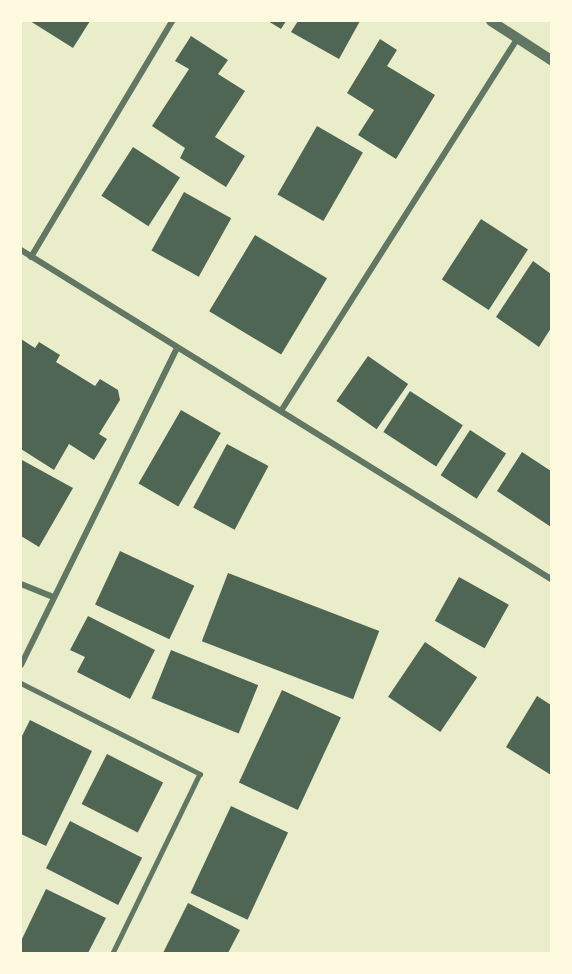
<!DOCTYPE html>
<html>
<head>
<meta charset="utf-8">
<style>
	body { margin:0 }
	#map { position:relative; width:572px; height:974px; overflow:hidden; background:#e9edc9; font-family:"Source Sans 3",sans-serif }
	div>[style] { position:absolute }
	.building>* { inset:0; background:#4f6655; transform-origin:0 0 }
	.service>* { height:4.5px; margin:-2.25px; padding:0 2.25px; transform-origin:2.25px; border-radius:2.25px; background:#617663 }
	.minor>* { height:6px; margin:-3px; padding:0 3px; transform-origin:3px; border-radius:3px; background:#617663 }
	.tertiary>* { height:10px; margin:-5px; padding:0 5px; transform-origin:5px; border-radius:5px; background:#617663 }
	span { translate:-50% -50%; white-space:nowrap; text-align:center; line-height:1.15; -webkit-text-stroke:6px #fefae0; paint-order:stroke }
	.frame { position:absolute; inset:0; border:22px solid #fefae0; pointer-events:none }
</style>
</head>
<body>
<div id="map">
	<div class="building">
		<div style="clip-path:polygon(30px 21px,90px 21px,73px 48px)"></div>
		<div style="clip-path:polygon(268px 21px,286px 21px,281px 29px)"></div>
		<div style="clip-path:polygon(298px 21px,360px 21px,339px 59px,291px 32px)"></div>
		<div style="clip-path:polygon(191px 36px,228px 60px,218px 74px,245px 91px,215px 137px,245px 156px,226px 187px,180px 158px,185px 148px,152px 126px,189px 69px,175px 61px)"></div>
		<div style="clip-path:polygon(380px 39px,397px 50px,387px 66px,435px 95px,396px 159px,358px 135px,374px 110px,347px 93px)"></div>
		<div style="left:317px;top:126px;width:53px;height:79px;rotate:30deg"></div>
		<div style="left:133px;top:147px;width:56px;height:58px;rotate:33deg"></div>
		<div style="left:184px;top:192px;width:54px;height:67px;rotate:29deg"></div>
		<div style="left:481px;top:219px;width:56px;height:72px;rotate:33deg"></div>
		<div style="left:255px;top:235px;width:84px;height:89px;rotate:31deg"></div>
		<div style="clip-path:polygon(533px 261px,551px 274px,551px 328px,539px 347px,496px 317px)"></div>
		<div style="clip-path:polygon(21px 339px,35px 348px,39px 342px,60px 355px,56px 362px,95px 386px,100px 379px,118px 390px,120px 400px,99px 434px,107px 439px,94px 460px,69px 444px,54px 470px,21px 449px)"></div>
		<div style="left:368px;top:356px;width:49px;height:55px;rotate:35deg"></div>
		<div style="left:410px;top:391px;width:63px;height:49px;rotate:33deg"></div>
		<div style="left:181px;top:410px;width:46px;height:85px;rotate:30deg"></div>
		<div style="left:470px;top:430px;width:43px;height:54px;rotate:33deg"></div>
		<div style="left:227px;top:444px;width:47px;height:72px;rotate:28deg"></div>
		<div style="clip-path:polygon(522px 452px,551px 471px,551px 527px,497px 491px)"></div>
		<div style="clip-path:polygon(22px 460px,73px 488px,39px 547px,21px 536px)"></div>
		<div style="left:120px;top:551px;width:82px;height:59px;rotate:25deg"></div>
		<div style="left:228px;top:573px;width:162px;height:73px;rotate:21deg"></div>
		<div style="left:459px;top:577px;width:57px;height:50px;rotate:29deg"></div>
		<div style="clip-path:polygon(88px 616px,155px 650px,130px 699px,77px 672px,85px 657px,70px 650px)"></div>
		<div style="left:425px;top:642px;width:63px;height:66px;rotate:34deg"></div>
		<div style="left:171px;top:650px;width:94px;height:52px;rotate:22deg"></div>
		<div style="left:282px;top:690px;width:65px;height:102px;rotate:25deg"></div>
		<div style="clip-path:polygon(537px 696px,551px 705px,551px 775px,506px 747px)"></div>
		<div style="clip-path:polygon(30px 720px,92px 751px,46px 846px,21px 834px,21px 738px)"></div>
		<div style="left:107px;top:754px;width:63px;height:56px;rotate:27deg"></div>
		<div style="left:231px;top:806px;width:63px;height:96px;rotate:25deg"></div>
		<div style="left:70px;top:821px;width:81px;height:53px;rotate:27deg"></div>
		<div style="clip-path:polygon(46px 889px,106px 918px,88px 953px,21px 953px,21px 941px)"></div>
		<div style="clip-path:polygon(188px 903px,240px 930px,228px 953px,163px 953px)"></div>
	</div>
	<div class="service">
		<div style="left:21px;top:683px;width:201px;rotate:26.9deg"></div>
		<div style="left:200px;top:774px;width:199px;rotate:115.9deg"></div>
	</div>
	<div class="minor">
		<div style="left:21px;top:250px;width:624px;rotate:31.83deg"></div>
		<div style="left:31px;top:257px;width:275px;rotate:-59.1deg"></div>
		<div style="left:281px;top:411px;width:442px;rotate:-57.6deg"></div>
		<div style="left:21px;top:584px;width:35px;rotate:22deg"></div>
		<div style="left:21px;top:665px;width:351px;rotate:-63.8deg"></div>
	</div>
	<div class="tertiary">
		<div style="left:491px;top:21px;width:72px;rotate:33deg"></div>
	</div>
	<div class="frame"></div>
</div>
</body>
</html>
